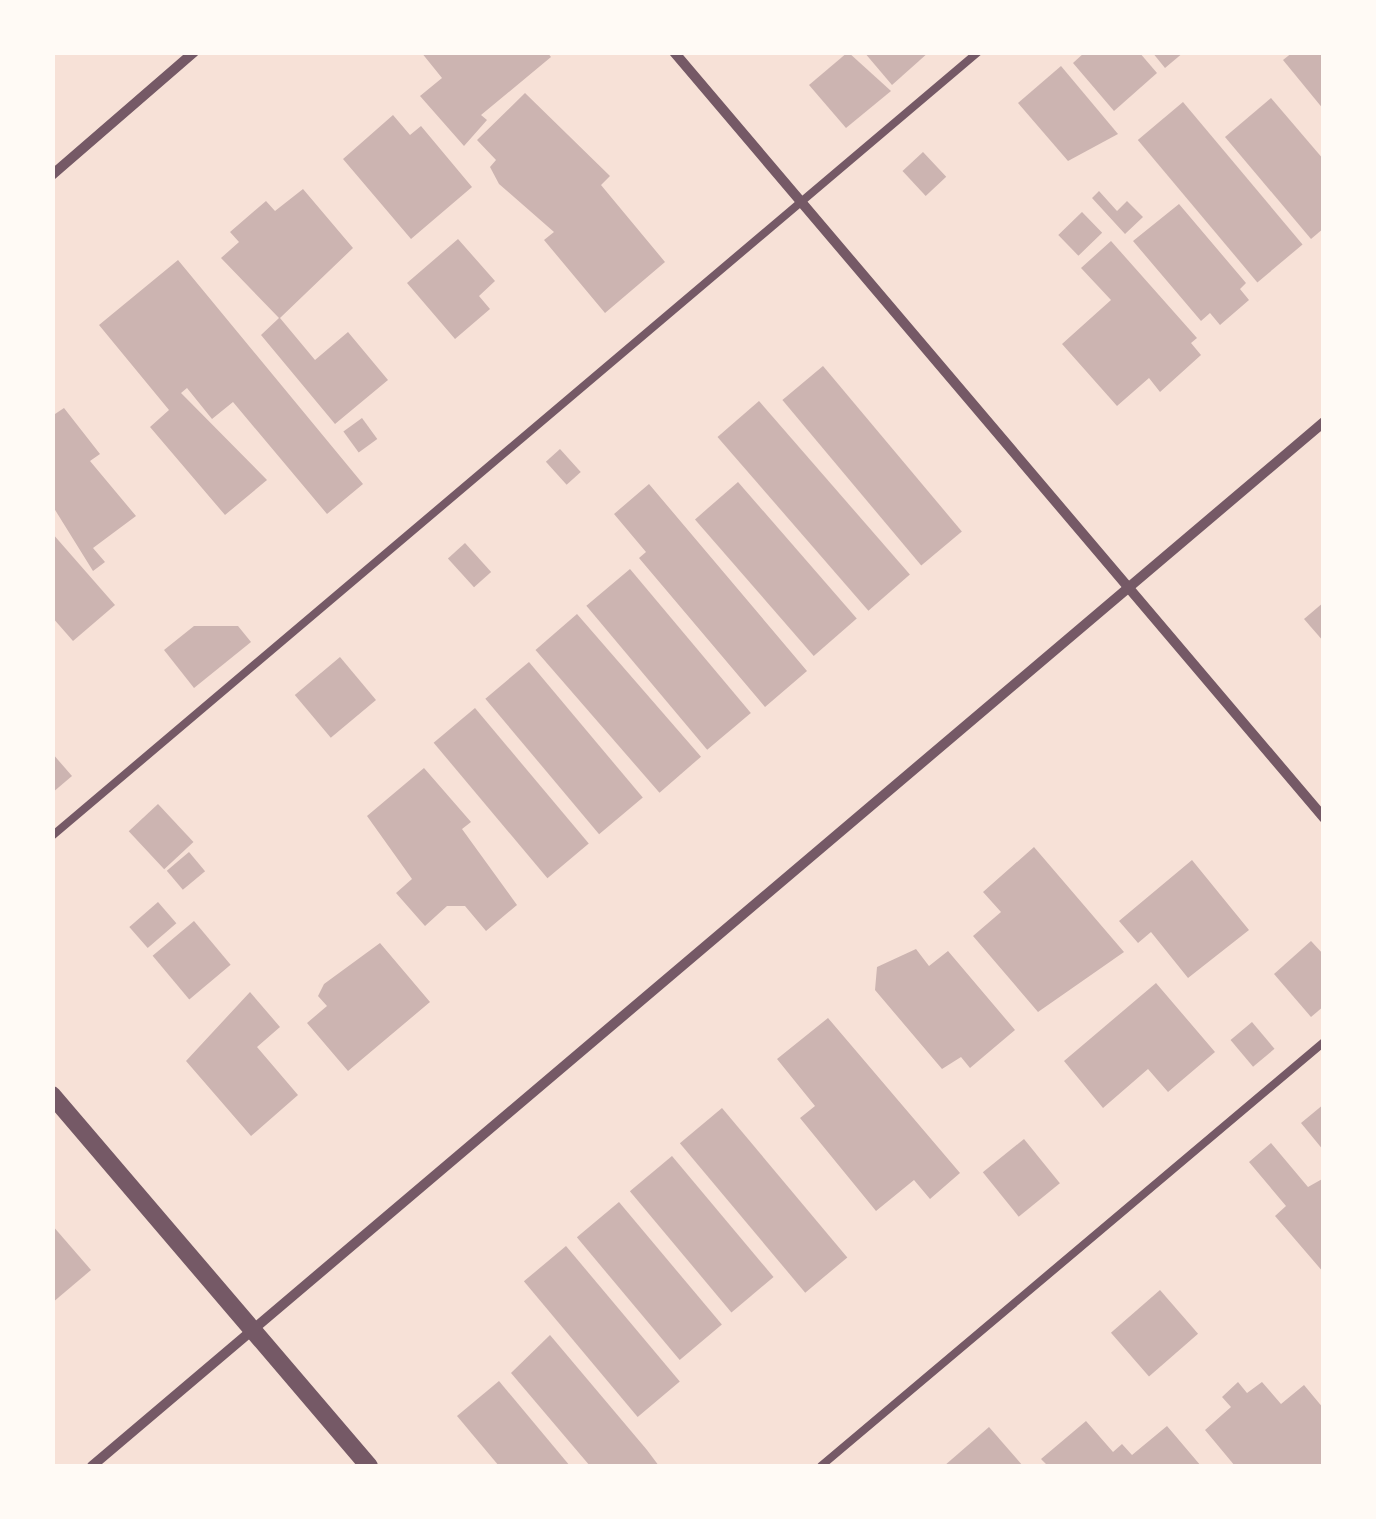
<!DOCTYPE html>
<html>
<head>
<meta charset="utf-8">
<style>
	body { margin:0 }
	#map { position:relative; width:1376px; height:1519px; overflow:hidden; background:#f7e1d7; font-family:"DM Sans",sans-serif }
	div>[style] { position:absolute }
	.building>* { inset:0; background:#ccb4b1; transform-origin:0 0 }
	.service>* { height:8px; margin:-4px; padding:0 4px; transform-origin:4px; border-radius:4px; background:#755966 }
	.minor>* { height:10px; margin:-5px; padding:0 5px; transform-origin:5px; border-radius:5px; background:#755966 }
	.tertiary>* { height:18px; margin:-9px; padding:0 9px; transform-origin:9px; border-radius:9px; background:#755966 }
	span { translate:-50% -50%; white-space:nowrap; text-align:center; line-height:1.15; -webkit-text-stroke:10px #fffaf5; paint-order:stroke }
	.frame { position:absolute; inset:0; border:55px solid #fffaf5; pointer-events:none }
</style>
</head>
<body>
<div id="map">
	<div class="building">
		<div style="clip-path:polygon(421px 52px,547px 52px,551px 57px,481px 115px,487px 120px,464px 146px,420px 96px,442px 78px)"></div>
		<div style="clip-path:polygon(848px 52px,891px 91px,846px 128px,809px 85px)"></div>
		<div style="clip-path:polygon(864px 52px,929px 52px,892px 85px)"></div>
		<div style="clip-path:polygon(1085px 52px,1139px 52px,1157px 73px,1114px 111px,1073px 63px)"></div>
		<div style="clip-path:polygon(1152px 52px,1184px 52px,1165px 68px)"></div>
		<div style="clip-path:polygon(1293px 52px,1324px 52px,1324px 110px,1283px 60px)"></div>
		<div style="clip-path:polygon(1061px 66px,1118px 134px,1068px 161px,1018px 103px)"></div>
		<div style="clip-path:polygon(525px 93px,610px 176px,601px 185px,665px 262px,605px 313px,544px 240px,554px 232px,499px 184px,490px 167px,496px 160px,477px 140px)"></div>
		<div style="clip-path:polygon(1271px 98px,1324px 160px,1324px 228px,1311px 239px,1225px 137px)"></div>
		<div style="left:1183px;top:102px;width:186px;height:59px;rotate:50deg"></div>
		<div style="clip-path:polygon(393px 115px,410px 135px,421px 126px,472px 187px,411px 239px,343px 159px)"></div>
		<div style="left:923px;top:152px;width:34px;height:28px;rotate:47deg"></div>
		<div style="clip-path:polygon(303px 189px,353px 248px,280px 318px,315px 360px,348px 332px,388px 380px,335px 424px,261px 335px,279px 318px,221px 258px,239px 242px,230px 232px,266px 201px,275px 211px)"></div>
		<div style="clip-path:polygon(1099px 191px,1117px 211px,1127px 201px,1143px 217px,1125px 234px,1092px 198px)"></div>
		<div style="clip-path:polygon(1179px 204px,1246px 283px,1240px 289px,1249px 300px,1220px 325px,1210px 313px,1201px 321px,1133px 241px)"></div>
		<div style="left:1082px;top:212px;width:29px;height:33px;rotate:46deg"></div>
		<div style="clip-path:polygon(458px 239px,495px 281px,479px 296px,490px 309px,455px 339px,407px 283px)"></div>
		<div style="clip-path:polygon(1111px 241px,1197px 338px,1191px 343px,1201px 355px,1160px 392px,1149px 378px,1117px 406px,1062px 344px,1111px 300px,1081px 268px)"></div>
		<div style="clip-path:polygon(178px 260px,363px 484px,327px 514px,233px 402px,212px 419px,187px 388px,181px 393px,267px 480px,225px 515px,150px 427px,169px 410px,99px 325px)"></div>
		<div style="left:823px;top:366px;width:216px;height:53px;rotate:50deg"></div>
		<div style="left:759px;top:401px;width:230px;height:55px;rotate:49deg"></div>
		<div style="clip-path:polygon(64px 408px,100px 454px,90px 461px,136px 516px,93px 548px,105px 562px,93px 571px,52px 505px,52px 416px)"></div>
		<div style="left:362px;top:418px;width:26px;height:23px;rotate:54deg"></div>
		<div style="left:560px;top:449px;width:31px;height:19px;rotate:48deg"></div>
		<div style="left:738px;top:482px;width:181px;height:57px;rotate:49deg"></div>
		<div style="clip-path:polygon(649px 484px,807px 671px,765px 707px,639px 558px,646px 552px,614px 514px)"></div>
		<div style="clip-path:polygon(52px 533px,115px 605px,73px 641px,52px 617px)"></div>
		<div style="left:465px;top:543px;width:39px;height:23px;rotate:48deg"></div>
		<div style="left:630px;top:569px;width:188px;height:57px;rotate:50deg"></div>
		<div style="clip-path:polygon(1324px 602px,1324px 642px,1304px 619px)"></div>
		<div style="left:577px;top:614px;width:189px;height:55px;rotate:49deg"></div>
		<div style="clip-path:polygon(194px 626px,238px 626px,251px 642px,194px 688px,164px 650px)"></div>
		<div style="left:340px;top:657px;width:56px;height:59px;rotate:50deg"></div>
		<div style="left:529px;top:662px;width:177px;height:57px;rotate:50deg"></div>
		<div style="left:475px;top:708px;width:177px;height:54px;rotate:50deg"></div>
		<div style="clip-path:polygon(52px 753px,72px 776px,52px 793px)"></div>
		<div style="clip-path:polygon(424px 768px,471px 822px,462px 829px,517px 905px,486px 931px,465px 906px,447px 906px,425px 926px,396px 893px,412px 879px,367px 816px)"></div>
		<div style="left:158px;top:804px;width:52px;height:40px;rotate:47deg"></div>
		<div style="clip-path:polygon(1034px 847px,1124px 952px,1038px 1012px,973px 936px,1001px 912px,983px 892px)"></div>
		<div style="left:189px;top:852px;width:25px;height:29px;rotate:50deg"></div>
		<div style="clip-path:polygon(1192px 860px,1249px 930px,1188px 978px,1151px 932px,1138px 943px,1119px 921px)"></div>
		<div style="left:158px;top:902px;width:28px;height:38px;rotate:49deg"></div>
		<div style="left:194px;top:921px;width:57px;height:54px;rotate:50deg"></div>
		<div style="clip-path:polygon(1311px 941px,1324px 955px,1324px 1006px,1311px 1017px,1274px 974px)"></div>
		<div style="clip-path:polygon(380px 943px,430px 1002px,348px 1071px,307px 1023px,327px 1006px,318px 996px,324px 984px)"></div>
		<div style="clip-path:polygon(916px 949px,929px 966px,948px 951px,1015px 1030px,970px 1068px,961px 1057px,942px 1069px,875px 990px,877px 967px)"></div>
		<div style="clip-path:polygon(1156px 983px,1215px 1052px,1168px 1092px,1148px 1069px,1103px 1108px,1064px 1061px)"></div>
		<div style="clip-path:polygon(250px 992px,280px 1027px,257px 1047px,298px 1095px,251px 1136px,186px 1061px)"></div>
		<div style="clip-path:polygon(828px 1018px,960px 1173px,930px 1199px,914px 1180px,876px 1211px,800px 1118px,815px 1106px,777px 1059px)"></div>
		<div style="left:1252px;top:1022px;width:35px;height:28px;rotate:50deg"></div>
		<div style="clip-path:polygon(1324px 1104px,1324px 1151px,1301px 1123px)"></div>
		<div style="left:722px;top:1108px;width:195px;height:55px;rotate:50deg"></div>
		<div style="left:1024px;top:1139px;width:57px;height:53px;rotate:51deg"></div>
		<div style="clip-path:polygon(1271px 1143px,1308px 1187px,1324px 1178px,1324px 1273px,1275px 1216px,1286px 1206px,1249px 1162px)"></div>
		<div style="left:672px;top:1156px;width:158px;height:55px;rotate:50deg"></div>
		<div style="left:619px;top:1202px;width:160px;height:55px;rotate:50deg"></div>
		<div style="clip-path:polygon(52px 1225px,91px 1270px,52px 1303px)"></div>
		<div style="left:566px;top:1246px;width:177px;height:55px;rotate:50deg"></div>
		<div style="left:1160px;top:1290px;width:58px;height:65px;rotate:49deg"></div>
		<div style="clip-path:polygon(550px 1335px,647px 1450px,659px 1466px,590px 1466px,511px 1373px)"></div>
		<div style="clip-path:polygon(499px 1381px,570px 1466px,499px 1466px,457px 1416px)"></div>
		<div style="clip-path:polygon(1238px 1382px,1247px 1393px,1262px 1382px,1281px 1404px,1304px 1385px,1324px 1409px,1324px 1466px,1235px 1466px,1205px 1430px,1231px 1407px,1222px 1397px)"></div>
		<div style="clip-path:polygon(1086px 1421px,1113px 1452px,1122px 1444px,1132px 1455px,1167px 1426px,1201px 1466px,1048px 1466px,1041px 1459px)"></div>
		<div style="clip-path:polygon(989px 1427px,1023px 1466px,944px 1466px)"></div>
	</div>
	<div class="service">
		<div style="left:52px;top:836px;width:1213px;rotate:-40.25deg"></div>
		<div style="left:821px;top:1466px;width:658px;rotate:-40.13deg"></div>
	</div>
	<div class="minor">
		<div style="left:674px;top:52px;width:1005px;rotate:49.68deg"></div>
		<div style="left:52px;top:175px;width:188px;rotate:-40.9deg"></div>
		<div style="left:92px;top:1466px;width:1615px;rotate:-40.28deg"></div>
	</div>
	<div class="tertiary">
		<div style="left:52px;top:1095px;width:488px;rotate:49.5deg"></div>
	</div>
	<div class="frame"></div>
</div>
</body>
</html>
